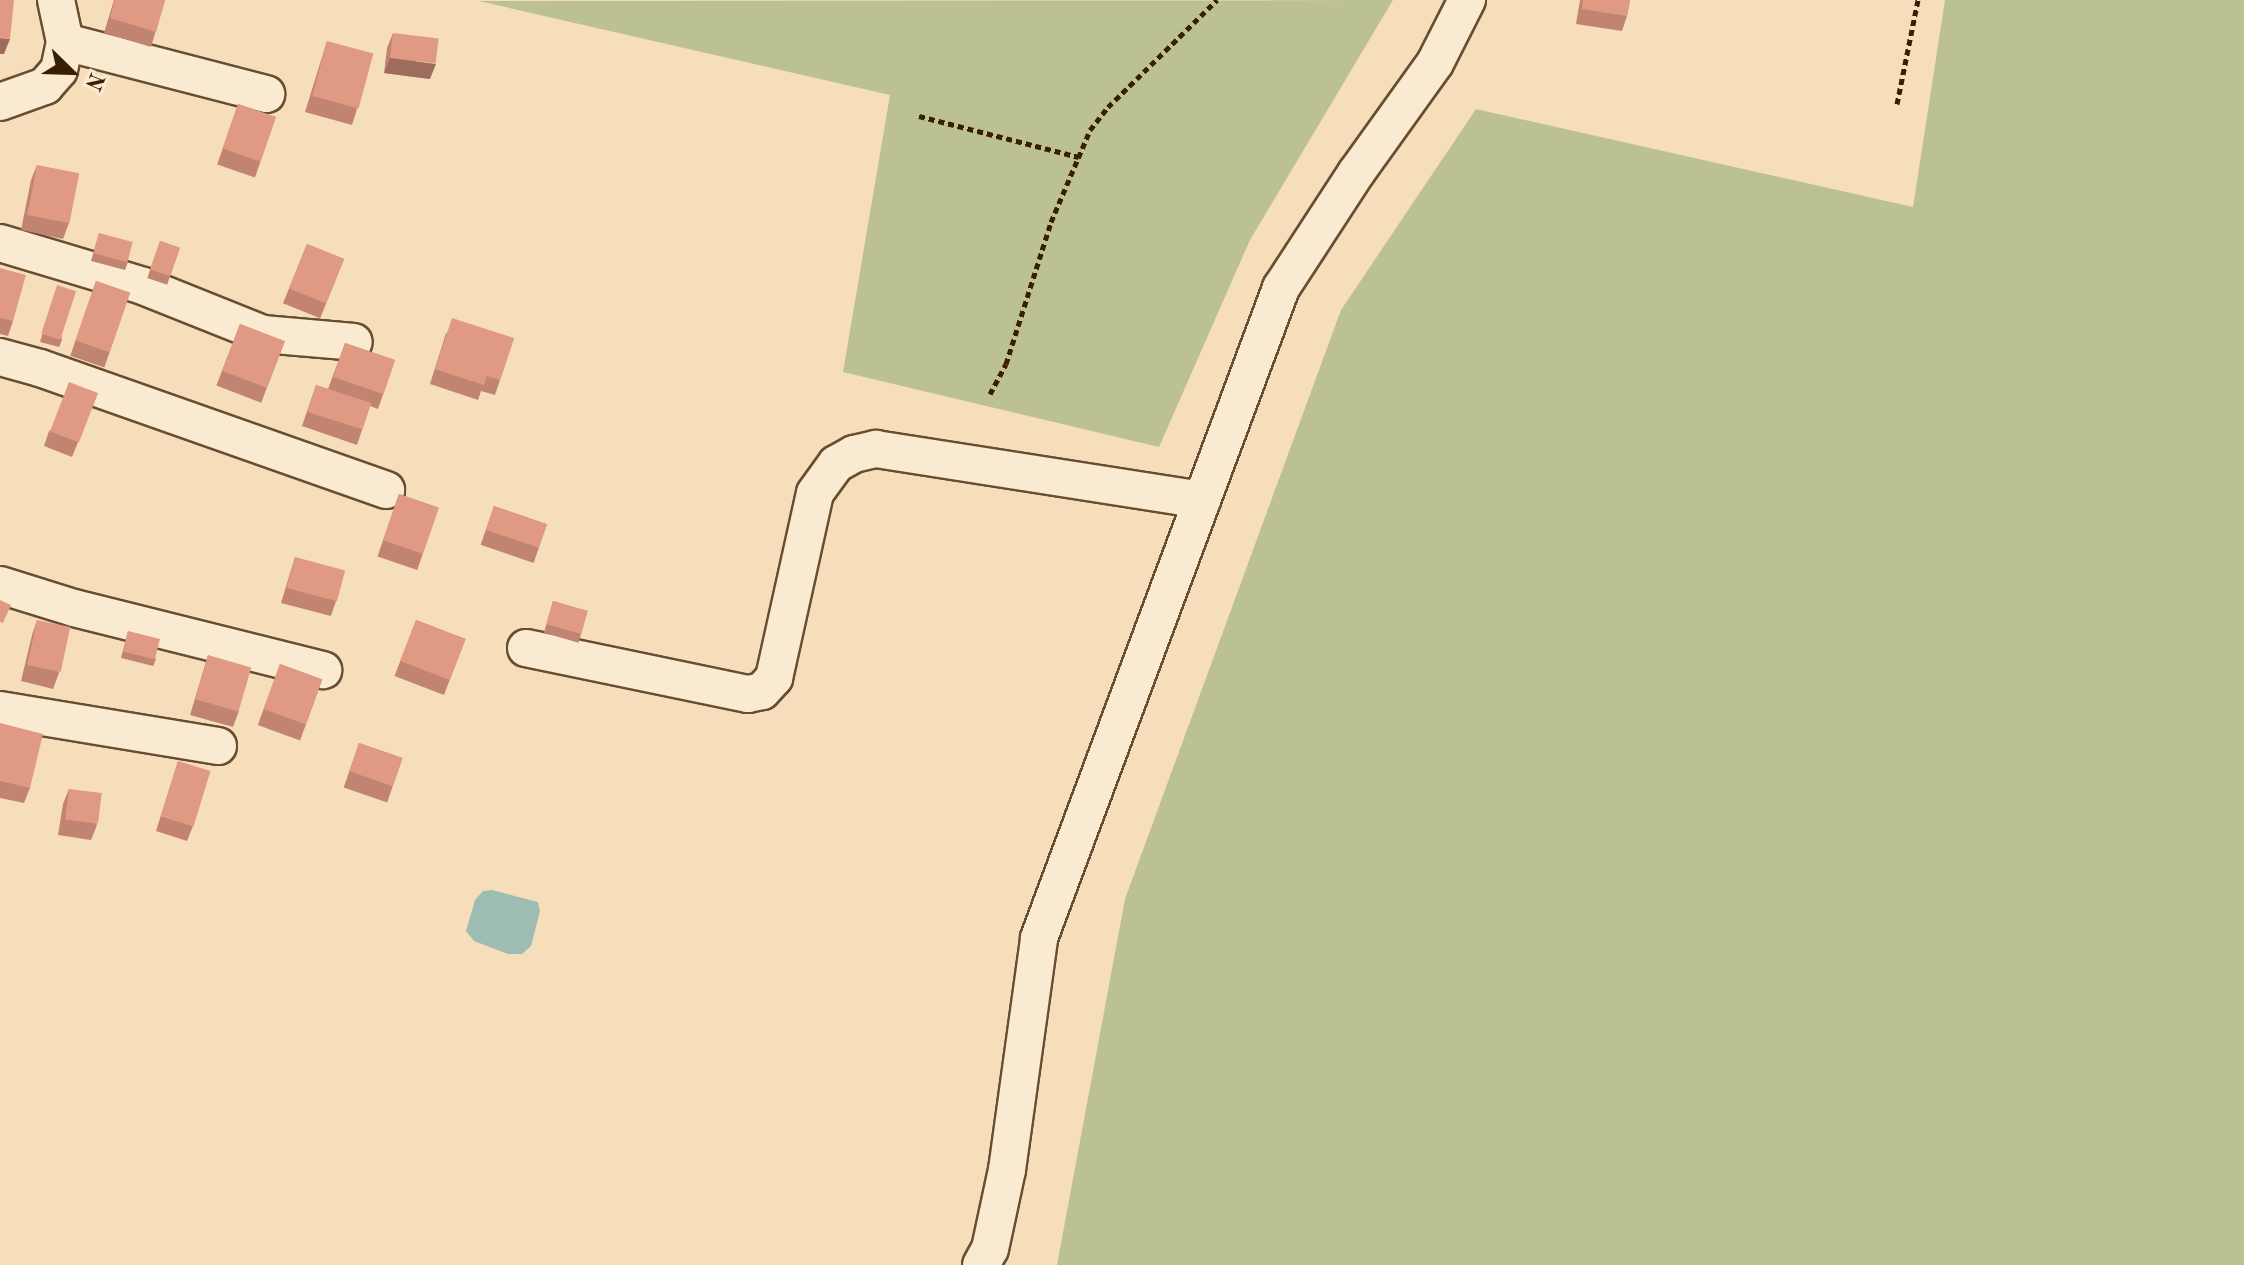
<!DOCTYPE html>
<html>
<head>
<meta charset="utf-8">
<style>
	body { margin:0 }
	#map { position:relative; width:2244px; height:1265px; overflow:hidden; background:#f7deba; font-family:"Old Standard TT",serif }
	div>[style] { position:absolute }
	.green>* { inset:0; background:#bbc191 }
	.water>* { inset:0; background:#9dbcb2 }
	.path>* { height:5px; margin-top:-2.5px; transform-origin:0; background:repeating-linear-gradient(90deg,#391e02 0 6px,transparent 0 10px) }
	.roads { filter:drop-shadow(2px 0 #684e30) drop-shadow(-2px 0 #684e30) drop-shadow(0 2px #684e30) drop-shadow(0 -2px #684e30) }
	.minor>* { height:36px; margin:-18px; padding:0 18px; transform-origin:18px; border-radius:18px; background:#faead2 }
	.wall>* { inset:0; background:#c18471; transform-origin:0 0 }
	.shaded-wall>* { inset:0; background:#9d6c5c }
	.building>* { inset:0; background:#e09a83; transform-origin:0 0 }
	span { translate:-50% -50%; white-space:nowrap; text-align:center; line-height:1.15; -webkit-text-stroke:7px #faead2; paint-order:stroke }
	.north { position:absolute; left:32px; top:32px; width:80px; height:80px; -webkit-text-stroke:6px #faead2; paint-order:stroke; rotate:113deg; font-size:22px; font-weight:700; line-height:32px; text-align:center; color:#391e02 }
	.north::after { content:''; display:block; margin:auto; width:28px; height:36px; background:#391e02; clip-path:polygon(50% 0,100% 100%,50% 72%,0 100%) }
</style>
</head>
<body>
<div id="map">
	<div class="green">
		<div style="clip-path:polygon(1393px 0,1250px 240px,1159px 447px,843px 372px,890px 95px,479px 1px)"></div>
		<div style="clip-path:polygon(1945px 0,2244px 0,2244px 1265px,1057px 1265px,1125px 899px,1341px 310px,1476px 109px,1913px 207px)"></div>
	</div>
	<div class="water">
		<div style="clip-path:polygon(492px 890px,538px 902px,540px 911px,531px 946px,522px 954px,508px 954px,474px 941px,466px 931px,475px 900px,483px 891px)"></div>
	</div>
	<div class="path">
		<div style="left:1897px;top:104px;width:106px;rotate:-78.6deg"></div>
		<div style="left:919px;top:116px;width:165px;rotate:14.4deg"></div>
		<div style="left:990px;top:394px;width:34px;rotate:-62deg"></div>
		<div style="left:1006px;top:364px;width:149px;rotate:-72.4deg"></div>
		<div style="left:1051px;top:222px;width:100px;rotate:-67deg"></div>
		<div style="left:1090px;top:130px;width:29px;rotate:-52deg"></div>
		<div style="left:1108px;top:107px;width:153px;rotate:-44.5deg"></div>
	</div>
	<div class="roads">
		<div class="minor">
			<div style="left:65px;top:42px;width:208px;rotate:14.5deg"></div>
			<div style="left:0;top:102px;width:48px;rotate:-19.6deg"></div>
			<div style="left:45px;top:86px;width:21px;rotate:-49deg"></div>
			<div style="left:59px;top:70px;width:29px;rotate:-78deg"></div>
			<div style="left:65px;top:42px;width:43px;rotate:-102.1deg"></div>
			<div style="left:0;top:243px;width:149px;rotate:16.7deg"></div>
			<div style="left:143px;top:286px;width:129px;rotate:21.8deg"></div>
			<div style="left:263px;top:334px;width:91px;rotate:5deg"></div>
			<div style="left:0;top:357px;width:41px;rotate:15.4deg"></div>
			<div style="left:40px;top:368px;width:367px;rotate:19.4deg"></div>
			<div style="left:0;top:585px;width:77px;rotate:17.3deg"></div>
			<div style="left:74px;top:608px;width:257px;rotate:14deg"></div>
			<div style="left:526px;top:648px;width:227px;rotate:11.7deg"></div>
			<div style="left:748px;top:694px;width:14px;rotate:-12deg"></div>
			<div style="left:762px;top:691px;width:18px;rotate:-47deg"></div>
			<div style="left:774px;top:678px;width:189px;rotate:-77.5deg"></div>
			<div style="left:815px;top:493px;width:36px;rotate:-54deg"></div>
			<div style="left:836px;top:464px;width:21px;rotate:-29deg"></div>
			<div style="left:854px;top:454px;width:23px;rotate:-13deg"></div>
			<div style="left:876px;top:449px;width:330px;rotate:8.9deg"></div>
			<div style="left:0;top:710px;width:221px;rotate:9.4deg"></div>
			<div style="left:981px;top:1265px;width:18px;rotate:-61deg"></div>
			<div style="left:990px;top:1249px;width:81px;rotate:-77.9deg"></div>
			<div style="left:1007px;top:1170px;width:234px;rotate:-82.1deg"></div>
			<div style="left:1039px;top:938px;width:694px;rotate:-69.58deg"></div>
			<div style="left:1281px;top:288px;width:137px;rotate:-56.9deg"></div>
			<div style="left:1356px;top:173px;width:135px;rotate:-54.3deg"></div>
			<div style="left:1435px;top:63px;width:71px;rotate:-63.1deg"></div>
		</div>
	</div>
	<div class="wall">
		<div style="clip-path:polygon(114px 0,165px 0,151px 47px,104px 33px)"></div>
		<div style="clip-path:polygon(1580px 0,1630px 0,1627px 16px,1622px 31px,1576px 24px)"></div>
		<div style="clip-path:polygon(393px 33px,430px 79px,384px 73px,387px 48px)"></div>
		<div style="clip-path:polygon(327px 41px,357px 109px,352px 125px,305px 112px)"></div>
		<div style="left:238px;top:104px;width:40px;height:64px;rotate:19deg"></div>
		<div style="clip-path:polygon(37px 165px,69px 223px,63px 239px,21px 230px,31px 180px)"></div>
		<div style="clip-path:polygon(99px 233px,128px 262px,125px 270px,91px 261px)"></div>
		<div style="left:160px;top:241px;width:21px;height:39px;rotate:19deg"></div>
		<div style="left:307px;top:244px;width:40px;height:64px;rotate:22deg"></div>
		<div style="clip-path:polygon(0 268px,13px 321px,8px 336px,0 334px)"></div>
		<div style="left:96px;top:281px;width:36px;height:79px;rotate:19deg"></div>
		<div style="clip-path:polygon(55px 293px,62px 340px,59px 347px,40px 342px)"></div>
		<div style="left:240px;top:324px;width:48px;height:66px;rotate:21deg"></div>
		<div style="clip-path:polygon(446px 333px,514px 338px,495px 395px,481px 391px,478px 400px,430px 384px)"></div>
		<div style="clip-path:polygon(345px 343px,395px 360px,378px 409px,370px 406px,357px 445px,302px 426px,316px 385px,328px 389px)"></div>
		<div style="clip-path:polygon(98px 393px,72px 457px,44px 446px,49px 431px)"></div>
		<div style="left:399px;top:494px;width:42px;height:66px;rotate:19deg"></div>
		<div style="left:494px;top:506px;width:56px;height:41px;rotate:19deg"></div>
		<div style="clip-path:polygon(295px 557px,336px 601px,331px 616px,281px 603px)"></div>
		<div style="left:553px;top:601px;width:36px;height:33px;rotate:16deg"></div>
		<div style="clip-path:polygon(37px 620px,59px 673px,53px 689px,21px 681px,32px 635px)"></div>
		<div style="left:416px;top:620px;width:53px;height:60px;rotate:21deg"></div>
		<div style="clip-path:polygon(128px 631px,156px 659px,153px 666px,121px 658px)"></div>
		<div style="clip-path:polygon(208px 655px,239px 711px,233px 727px,190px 715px)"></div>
		<div style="left:280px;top:664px;width:45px;height:65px;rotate:20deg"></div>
		<div style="clip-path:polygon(0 723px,30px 788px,24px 803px,0 798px)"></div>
		<div style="left:359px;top:743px;width:46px;height:47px;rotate:19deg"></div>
		<div style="clip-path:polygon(178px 761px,193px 826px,187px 841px,156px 831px)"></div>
		<div style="clip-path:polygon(69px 789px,97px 825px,91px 840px,58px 835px,63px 804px)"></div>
	</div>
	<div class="shaded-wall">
		<div style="clip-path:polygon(0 38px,10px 39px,4px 54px,0 54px)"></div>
		<div style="clip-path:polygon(390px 58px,436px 64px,430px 79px,384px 73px)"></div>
	</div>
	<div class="building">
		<div style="clip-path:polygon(0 0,14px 0,10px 39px,0 38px)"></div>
		<div style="clip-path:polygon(115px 0,165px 0,156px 32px,110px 18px)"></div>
		<div style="clip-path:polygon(1583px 0,1630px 0,1627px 16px,1582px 9px)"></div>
		<div style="left:393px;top:33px;width:46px;height:25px;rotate:7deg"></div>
		<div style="left:327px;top:41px;width:48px;height:57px;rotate:15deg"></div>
		<div style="left:238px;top:104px;width:40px;height:47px;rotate:19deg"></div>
		<div style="left:37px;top:165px;width:43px;height:51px;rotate:11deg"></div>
		<div style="left:99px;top:233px;width:35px;height:21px;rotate:15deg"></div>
		<div style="left:160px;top:241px;width:21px;height:30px;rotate:19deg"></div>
		<div style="left:307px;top:244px;width:40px;height:48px;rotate:22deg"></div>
		<div style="clip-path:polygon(0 268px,26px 275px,13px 321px,0 318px)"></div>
		<div style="left:96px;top:281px;width:36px;height:63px;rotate:19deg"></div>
		<div style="left:57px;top:285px;width:20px;height:51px;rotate:18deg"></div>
		<div style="clip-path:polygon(452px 318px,514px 338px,500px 380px,487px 376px,484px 385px,435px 369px)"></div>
		<div style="left:240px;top:324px;width:48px;height:50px;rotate:21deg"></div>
		<div style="left:345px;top:343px;width:53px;height:36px;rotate:19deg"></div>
		<div style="left:69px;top:382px;width:31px;height:53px;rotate:21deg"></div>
		<div style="left:316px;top:385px;width:58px;height:28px;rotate:18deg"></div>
		<div style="left:399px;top:494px;width:42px;height:49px;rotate:19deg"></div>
		<div style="left:494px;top:506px;width:56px;height:25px;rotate:19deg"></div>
		<div style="left:295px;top:557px;width:52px;height:32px;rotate:15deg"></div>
		<div style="clip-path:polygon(0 600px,11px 605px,3px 623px,0 622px)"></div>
		<div style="left:553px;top:601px;width:36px;height:24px;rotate:16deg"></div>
		<div style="left:37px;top:620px;width:34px;height:46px;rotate:12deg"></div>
		<div style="left:416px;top:620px;width:53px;height:44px;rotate:21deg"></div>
		<div style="left:128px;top:631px;width:33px;height:21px;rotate:14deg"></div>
		<div style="left:208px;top:655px;width:45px;height:46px;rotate:16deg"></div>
		<div style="left:280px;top:664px;width:45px;height:48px;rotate:20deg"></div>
		<div style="clip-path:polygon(0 723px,43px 734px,30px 788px,0 781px)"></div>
		<div style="left:359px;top:743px;width:46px;height:30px;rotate:19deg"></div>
		<div style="left:178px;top:761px;width:34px;height:58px;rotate:17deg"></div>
		<div style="left:69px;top:789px;width:33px;height:31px;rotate:7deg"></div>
	</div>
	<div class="north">N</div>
</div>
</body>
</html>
